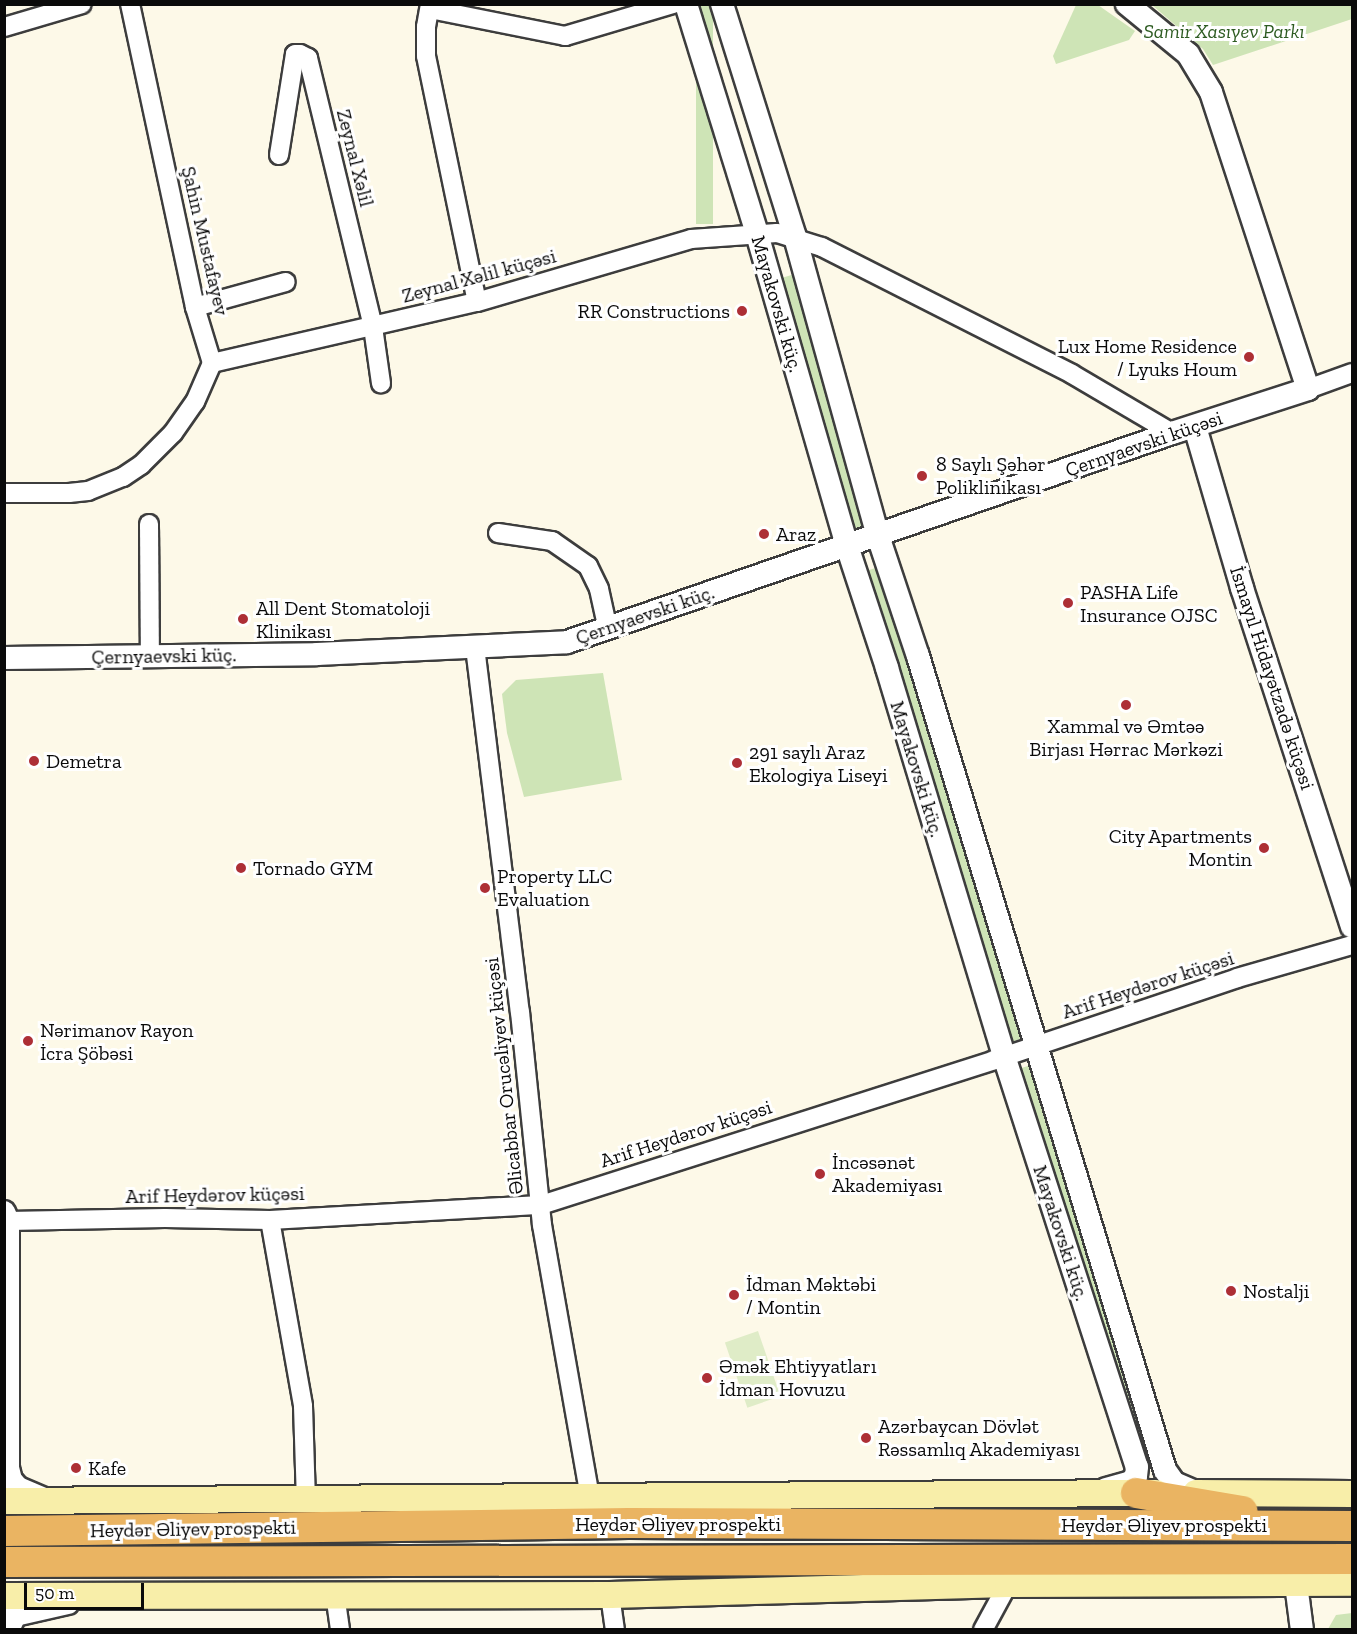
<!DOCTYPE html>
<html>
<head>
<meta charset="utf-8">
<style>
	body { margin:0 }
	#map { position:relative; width:1357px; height:1634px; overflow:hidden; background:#fdf9e8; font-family:"Zilla Slab",serif }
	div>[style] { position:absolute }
	.green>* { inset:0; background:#cee4b6; transform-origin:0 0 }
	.pitch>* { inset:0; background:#dfecc7; transform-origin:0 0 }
	.roads { filter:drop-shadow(2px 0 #3d3d3d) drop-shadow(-2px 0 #3d3d3d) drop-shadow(0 2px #3d3d3d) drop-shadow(0 -2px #3d3d3d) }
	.minor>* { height:18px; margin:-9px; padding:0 9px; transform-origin:9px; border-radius:9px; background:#fff }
	.tertiary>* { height:22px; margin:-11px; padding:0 11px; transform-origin:11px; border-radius:11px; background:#fff }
	.secondary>* { height:26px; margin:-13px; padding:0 13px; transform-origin:13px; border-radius:13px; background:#f8eea9 }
	.trunk>* { height:30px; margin:-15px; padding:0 15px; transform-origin:15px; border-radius:15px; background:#eab462 }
	.dots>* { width:16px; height:16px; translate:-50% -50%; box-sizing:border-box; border:3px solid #fff; border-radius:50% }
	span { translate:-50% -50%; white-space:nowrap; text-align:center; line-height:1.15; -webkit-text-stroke:6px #fff; paint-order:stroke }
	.park-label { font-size:20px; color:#2d5b21; font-style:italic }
	.street-label { font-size:20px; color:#0a0a0a }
	.poi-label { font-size:20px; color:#0a0a0a }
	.right { translate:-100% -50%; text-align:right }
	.left { translate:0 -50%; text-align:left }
	.frame { position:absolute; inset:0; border:6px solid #0a0a0a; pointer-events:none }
	.scale { position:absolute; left:24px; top:1583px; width:120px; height:27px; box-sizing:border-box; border:3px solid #0a0a0a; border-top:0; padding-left:8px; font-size:18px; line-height:21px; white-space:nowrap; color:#0a0a0a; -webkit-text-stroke:4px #fff; paint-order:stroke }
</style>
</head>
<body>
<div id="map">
	<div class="green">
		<div style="left:696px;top:5px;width:17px;height:219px"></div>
		<div style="clip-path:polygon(1076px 5px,1098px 5px,1135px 31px,1129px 40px,1056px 64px,1053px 56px)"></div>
		<div style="clip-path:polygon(1152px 5px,1352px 5px,1352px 19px,1213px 65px,1203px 49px)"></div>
		<div style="left:795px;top:274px;width:270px;height:16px;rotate:74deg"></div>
		<div style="left:882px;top:566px;width:493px;height:17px;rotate:73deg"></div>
		<div style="clip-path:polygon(603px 673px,622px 780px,524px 797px,507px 733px,502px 694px,516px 680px)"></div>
		<div style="left:1031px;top:1065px;width:410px;height:17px;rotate:72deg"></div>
		<div style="clip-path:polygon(1352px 1613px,1352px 1629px,1328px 1629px,1336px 1615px)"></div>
	</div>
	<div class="pitch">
		<div style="left:758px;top:1331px;width:69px;height:35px;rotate:71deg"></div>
	</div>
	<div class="roads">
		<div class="minor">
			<div style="left:430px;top:4px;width:23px;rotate:100deg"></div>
			<div style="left:426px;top:27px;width:29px;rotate:90deg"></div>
			<div style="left:426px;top:56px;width:251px;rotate:78.3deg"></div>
			<div style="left:430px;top:9px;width:138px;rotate:11.3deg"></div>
			<div style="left:565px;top:36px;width:113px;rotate:-16.5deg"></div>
			<div style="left:4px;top:27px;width:81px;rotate:-16.4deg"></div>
			<div style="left:279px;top:155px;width:102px;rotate:-81deg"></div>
			<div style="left:295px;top:54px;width:5px"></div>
			<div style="left:300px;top:54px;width:9px;rotate:27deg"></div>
			<div style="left:308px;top:58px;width:277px;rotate:76.4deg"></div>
			<div style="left:373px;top:327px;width:57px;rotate:81.9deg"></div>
			<div style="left:195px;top:307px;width:94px;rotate:-15.4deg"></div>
			<div style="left:212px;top:363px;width:272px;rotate:-13deg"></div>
			<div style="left:477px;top:302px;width:223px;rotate:-16.4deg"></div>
			<div style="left:691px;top:239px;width:86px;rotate:-4deg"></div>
			<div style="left:777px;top:233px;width:47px;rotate:17.3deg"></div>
			<div style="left:822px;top:247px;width:280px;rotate:26.9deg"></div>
			<div style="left:1072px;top:374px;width:116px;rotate:30.5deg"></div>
			<div style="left:1308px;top:389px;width:47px;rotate:-20deg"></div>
			<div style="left:4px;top:493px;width:65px"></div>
			<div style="left:69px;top:493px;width:19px;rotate:-6deg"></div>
			<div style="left:88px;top:491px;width:38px;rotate:-22deg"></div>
			<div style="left:123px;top:477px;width:22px;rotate:-34deg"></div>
			<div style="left:141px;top:465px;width:45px;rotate:-45deg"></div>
			<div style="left:173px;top:433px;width:38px;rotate:-55deg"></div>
			<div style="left:195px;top:402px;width:43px;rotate:-66.4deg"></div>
			<div style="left:212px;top:363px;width:59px;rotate:-106.9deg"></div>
			<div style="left:195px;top:307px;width:310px;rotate:-102.1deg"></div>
			<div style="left:149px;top:524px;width:132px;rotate:89.6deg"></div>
			<div style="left:498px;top:533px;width:55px;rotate:8.4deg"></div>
			<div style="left:552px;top:541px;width:44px;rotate:34.8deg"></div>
			<div style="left:588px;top:566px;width:25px;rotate:64deg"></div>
			<div style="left:599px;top:589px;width:42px;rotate:77.6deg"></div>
			<div style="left:475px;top:647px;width:368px;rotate:83deg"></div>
			<div style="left:520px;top:1012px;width:214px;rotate:84.1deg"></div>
			<div style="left:542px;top:1225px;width:276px;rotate:80deg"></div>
			<div style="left:270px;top:1220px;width:189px;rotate:79.9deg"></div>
			<div style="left:303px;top:1406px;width:93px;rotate:88.2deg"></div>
			<div style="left:8px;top:1221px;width:157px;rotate:-1.1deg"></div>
			<div style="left:165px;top:1218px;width:105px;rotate:1.1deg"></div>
			<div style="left:270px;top:1220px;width:271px;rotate:-3.2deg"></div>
			<div style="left:541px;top:1205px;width:476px;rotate:-17.7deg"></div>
			<div style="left:994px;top:1060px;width:256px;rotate:-18.6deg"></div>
			<div style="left:1237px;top:978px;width:120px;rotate:-16deg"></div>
			<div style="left:335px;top:1594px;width:36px;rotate:82deg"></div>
			<div style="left:610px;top:1595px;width:35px;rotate:82deg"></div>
			<div style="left:983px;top:1630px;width:52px;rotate:-61.5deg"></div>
		</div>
		<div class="tertiary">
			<div style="left:686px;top:4px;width:241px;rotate:72.8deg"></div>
			<div style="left:757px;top:234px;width:325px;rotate:73.9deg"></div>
			<div style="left:847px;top:546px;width:128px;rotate:71.8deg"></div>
			<div style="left:887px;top:668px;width:405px;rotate:73.2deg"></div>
			<div style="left:1004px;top:1056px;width:432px;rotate:72.1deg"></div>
			<div style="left:1137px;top:1467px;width:9px;rotate:96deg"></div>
			<div style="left:1136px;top:1476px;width:8px;rotate:130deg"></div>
			<div style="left:1131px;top:1482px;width:26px;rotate:164deg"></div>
			<div style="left:722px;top:4px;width:244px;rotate:72.6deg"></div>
			<div style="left:795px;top:237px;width:310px;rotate:74.5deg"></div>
			<div style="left:878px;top:536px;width:126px;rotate:71.6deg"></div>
			<div style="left:918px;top:656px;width:851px;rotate:73.12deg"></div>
			<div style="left:1165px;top:1470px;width:16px;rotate:55deg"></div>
			<div style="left:1174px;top:1483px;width:26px;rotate:23deg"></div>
			<div style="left:1195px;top:427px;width:168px;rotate:73.7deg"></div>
			<div style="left:1242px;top:588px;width:356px;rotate:72deg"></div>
			<div style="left:4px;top:658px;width:313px;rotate:-0.7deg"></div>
			<div style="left:317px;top:654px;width:250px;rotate:-2.7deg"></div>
			<div style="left:567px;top:642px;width:640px;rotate:-19.06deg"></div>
			<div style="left:1172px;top:433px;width:143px;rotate:-17.9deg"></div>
			<div style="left:1308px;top:389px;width:312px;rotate:-108.1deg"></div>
			<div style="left:1211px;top:92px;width:44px;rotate:-121.2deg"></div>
			<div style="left:1188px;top:54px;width:79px;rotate:-140.7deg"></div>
			<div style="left:4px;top:1212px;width:10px;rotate:66deg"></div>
			<div style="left:8px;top:1221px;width:247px;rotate:90deg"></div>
			<div style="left:8px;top:1468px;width:12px;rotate:76deg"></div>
			<div style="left:11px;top:1480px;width:11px;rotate:49deg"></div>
			<div style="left:18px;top:1488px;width:30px;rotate:23deg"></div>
			<div style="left:1296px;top:1584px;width:46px;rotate:82.6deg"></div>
			<div style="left:8px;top:1630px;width:17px;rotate:-65deg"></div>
			<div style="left:15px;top:1615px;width:54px;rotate:-12.8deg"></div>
		</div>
		<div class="secondary">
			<div style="left:1196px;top:1493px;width:156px;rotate:0.4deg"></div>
			<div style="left:4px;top:1501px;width:1152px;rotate:-0.4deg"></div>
			<div style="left:4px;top:1596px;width:606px;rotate:-0.09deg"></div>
			<div style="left:610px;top:1595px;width:398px;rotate:-1.6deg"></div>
			<div style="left:1008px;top:1584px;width:344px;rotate:-0.2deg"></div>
		</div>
		<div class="trunk">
			<div style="left:1136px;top:1493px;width:108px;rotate:9.6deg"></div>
			<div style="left:4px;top:1531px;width:625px;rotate:-0.73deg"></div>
			<div style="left:629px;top:1523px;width:723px;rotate:0.24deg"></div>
			<div style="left:4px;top:1562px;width:1348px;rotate:-0.13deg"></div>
		</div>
	</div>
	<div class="dots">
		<div style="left:742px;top:311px;background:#ad2f36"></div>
		<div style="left:1249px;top:357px;background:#ad2f36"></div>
		<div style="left:922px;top:476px;background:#ad2f36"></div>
		<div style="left:764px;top:534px;background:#ad2f36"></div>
		<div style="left:1068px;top:603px;background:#ad2f36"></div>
		<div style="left:243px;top:619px;background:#ad2f36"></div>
		<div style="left:1126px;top:705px;background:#ad2f36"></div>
		<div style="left:34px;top:761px;background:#ad2f36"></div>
		<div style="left:737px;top:763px;background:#ad2f36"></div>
		<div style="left:1264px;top:848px;background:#ad2f36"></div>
		<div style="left:241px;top:868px;background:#ad2f36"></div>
		<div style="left:485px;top:888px;background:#ad2f36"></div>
		<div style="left:28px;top:1041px;background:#ad2f36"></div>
		<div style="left:820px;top:1174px;background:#ad2f36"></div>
		<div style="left:1231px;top:1291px;background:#ad2f36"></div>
		<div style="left:734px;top:1295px;background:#ad2f36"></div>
		<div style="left:707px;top:1378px;background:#ad2f36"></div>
		<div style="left:866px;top:1438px;background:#ad2f36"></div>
		<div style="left:76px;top:1468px;background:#ad2f36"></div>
	</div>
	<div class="park-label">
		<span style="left:1224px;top:31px">Samir Xasıyev Parkı</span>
	</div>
	<div class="street-label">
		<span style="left:355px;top:158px;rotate:76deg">Zeynal Xəlil</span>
		<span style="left:205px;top:241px;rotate:77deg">Şahin Mustafayev</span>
		<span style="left:479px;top:276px;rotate:-15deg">Zeynal Xəlil küçəsi</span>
		<span style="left:777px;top:304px;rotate:74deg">Mayakovski küç.</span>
		<span style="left:1144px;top:444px;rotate:-19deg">Çernyaevski küçəsi</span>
		<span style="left:645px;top:615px;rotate:-19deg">Çernyaevski küç.</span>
		<span style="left:164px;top:656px;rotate:-1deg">Çernyaevski küç.</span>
		<span style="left:1272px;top:678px;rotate:72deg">İsmayıl Hidayətzadə küçəsi</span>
		<span style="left:917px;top:769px;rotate:73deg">Mayakovski küç.</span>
		<span style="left:1148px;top:985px;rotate:-18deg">Arif Heydərov küçəsi</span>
		<span style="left:504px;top:1076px;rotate:-96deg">Əlicabbar Orucəliyev küçəsi</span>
		<span style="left:686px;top:1134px;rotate:-18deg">Arif Heydərov küçəsi</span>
		<span style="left:215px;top:1195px;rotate:-1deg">Arif Heydərov küçəsi</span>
		<span style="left:1061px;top:1233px;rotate:72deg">Mayakovski küç.</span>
		<span style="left:678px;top:1524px">Heydər Əliyev prospekti</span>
		<span style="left:1164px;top:1525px">Heydər Əliyev prospekti</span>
		<span style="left:193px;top:1529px;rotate:-1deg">Heydər Əliyev prospekti</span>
	</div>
	<div class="poi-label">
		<span class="right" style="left:730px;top:311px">RR Constructions</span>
		<span class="right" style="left:1237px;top:358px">Lux Home Residence<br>/ Lyuks Houm</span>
		<span class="left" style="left:936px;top:476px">8 Saylı Şəhər<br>Poliklinikası</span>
		<span class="left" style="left:776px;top:534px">Araz</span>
		<span class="left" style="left:1080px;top:604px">PASHA Life<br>Insurance OJSC</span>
		<span class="left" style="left:256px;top:620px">All Dent Stomatoloji<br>Klinikası</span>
		<span style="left:1126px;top:738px">Xammal və Əmtəə<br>Birjası Hərrac Mərkəzi</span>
		<span class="left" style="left:749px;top:764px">291 saylı Araz<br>Ekologiya Liseyi</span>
		<span class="left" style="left:46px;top:761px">Demetra</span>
		<span class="right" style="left:1252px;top:848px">City Apartments<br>Montin</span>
		<span class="left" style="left:253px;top:868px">Tornado GYM</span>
		<span class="left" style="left:497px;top:888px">Property LLC<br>Evaluation</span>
		<span class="left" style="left:40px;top:1042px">Nərimanov Rayon<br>İcra Şöbəsi</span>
		<span class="left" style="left:832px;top:1174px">İncəsənət<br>Akademiyası</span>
		<span class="left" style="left:746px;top:1296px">İdman Məktəbi<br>/ Montin</span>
		<span class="left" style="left:1243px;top:1291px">Nostalji</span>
		<span class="left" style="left:719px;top:1378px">Əmək Ehtiyyatları<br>İdman Hovuzu</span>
		<span class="left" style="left:878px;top:1438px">Azərbaycan Dövlət<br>Rəssamlıq Akademiyası</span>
		<span class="left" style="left:88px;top:1468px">Kafe</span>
	</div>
	<div class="frame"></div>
	<div class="scale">50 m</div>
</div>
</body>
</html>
